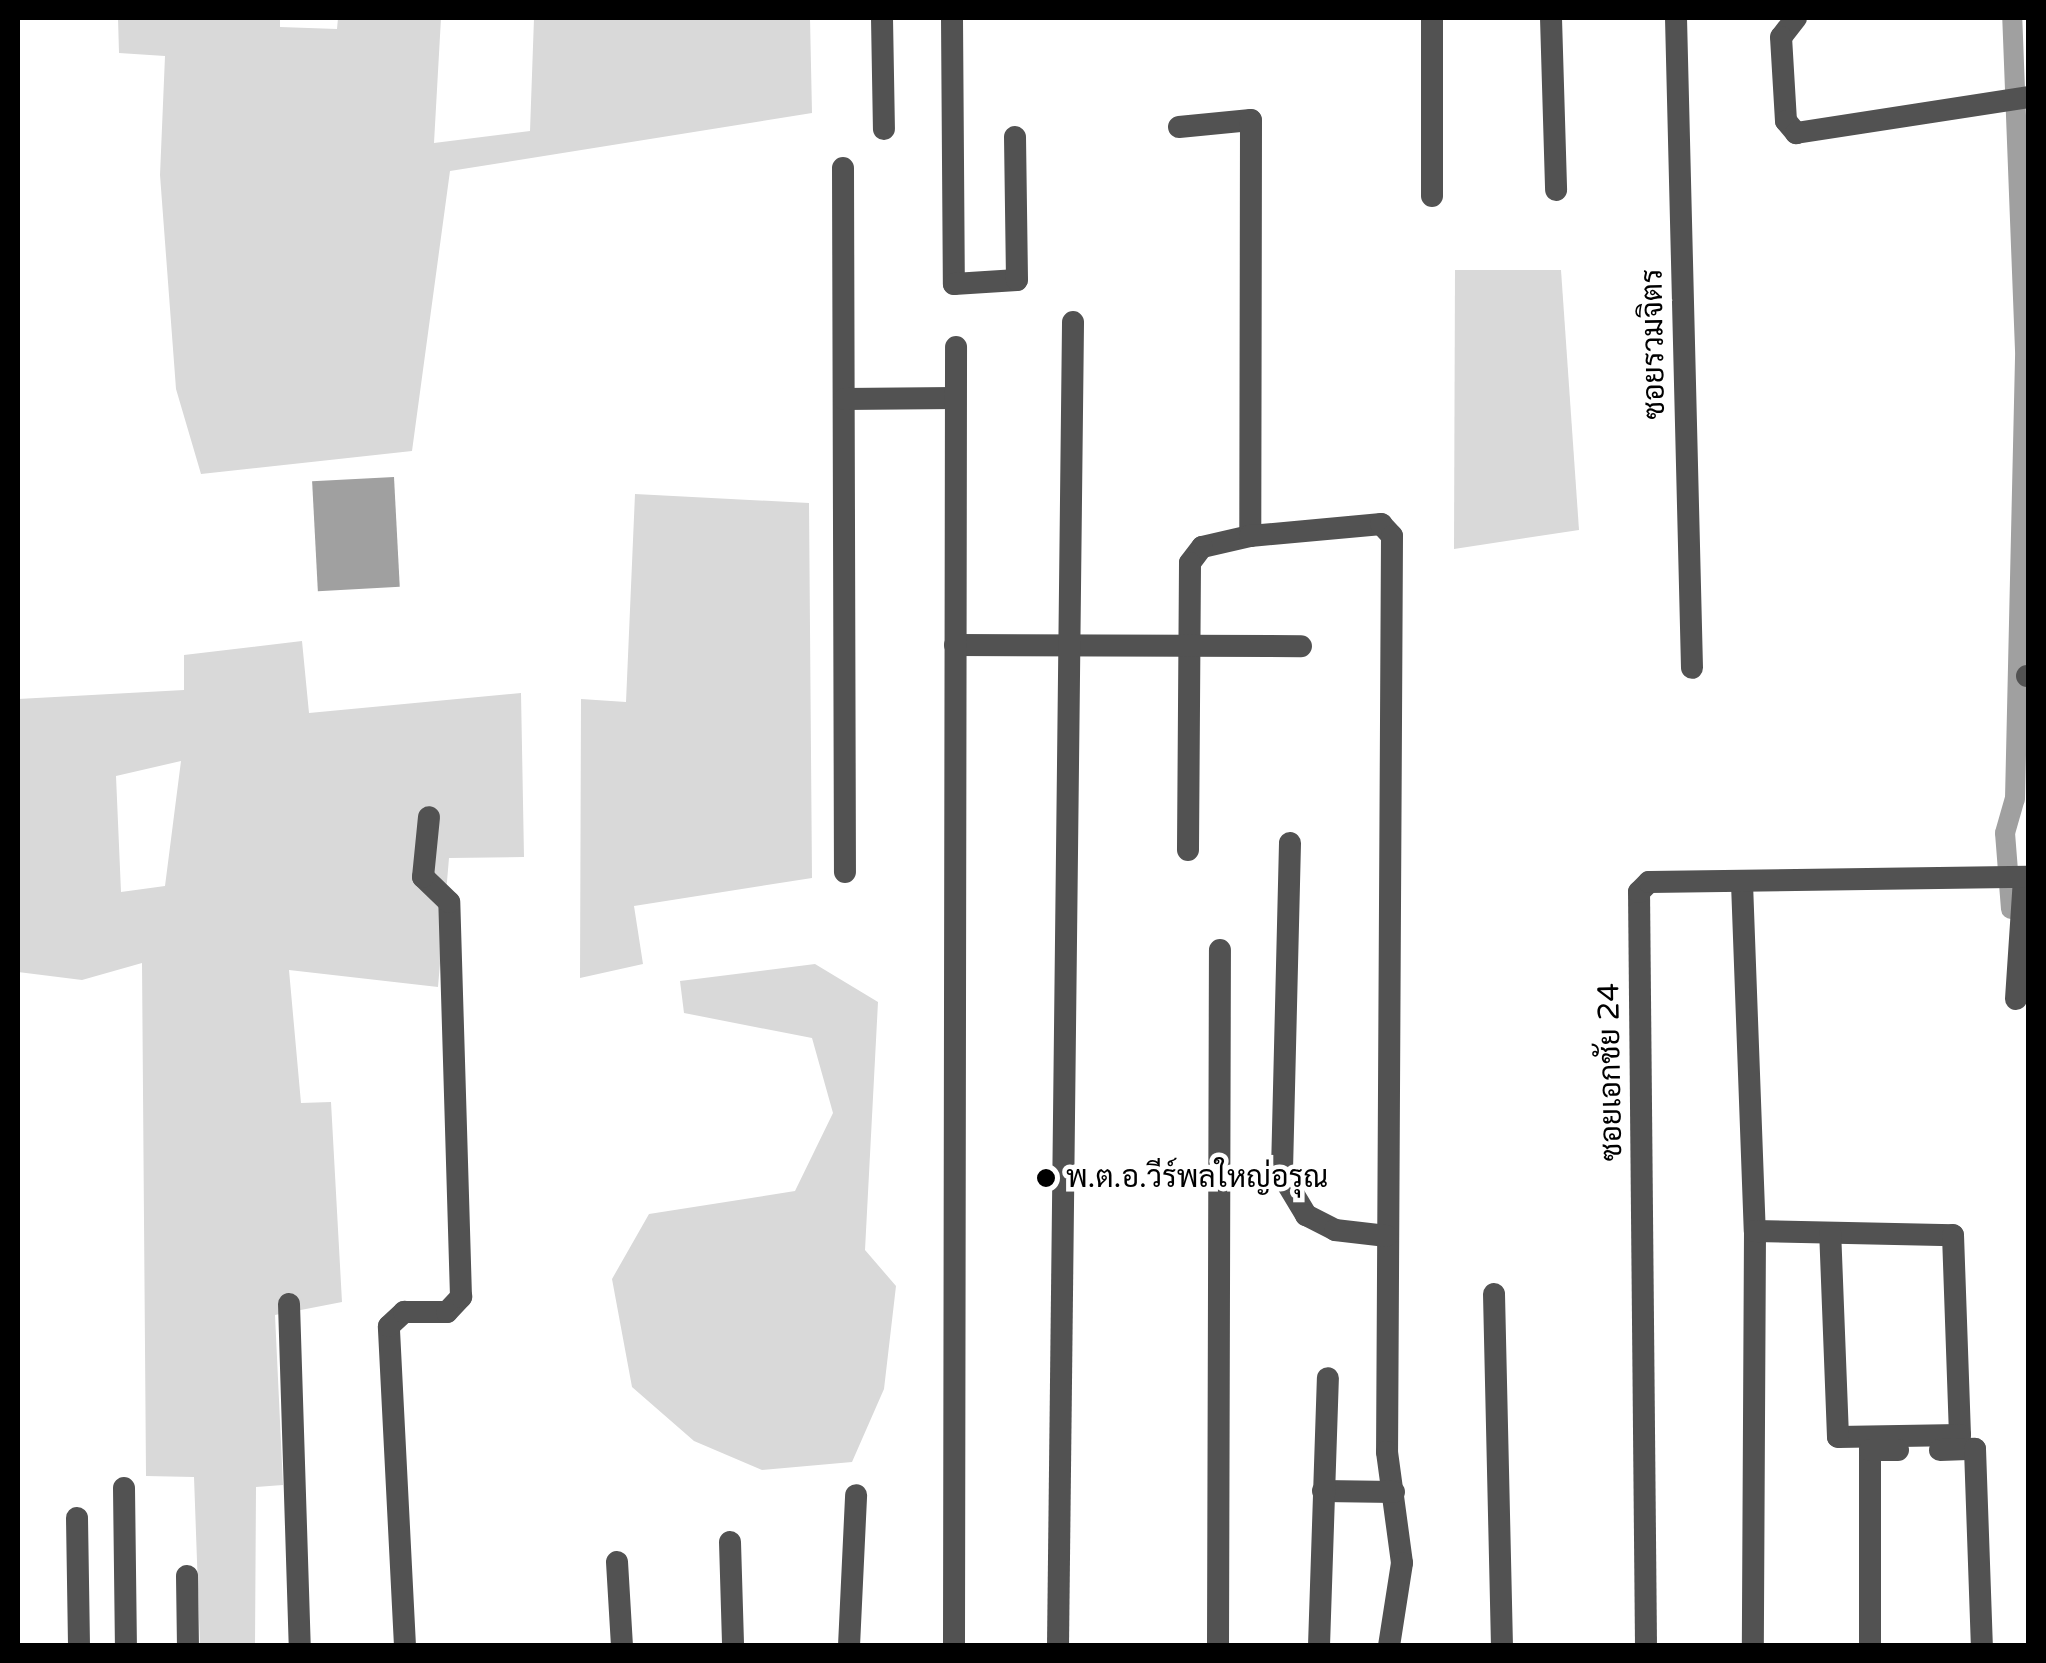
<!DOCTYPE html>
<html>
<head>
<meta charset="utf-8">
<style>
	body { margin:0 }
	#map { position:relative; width:2046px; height:1663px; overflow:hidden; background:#fff; font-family:"Varela Round",Sarabun,sans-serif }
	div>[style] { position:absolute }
	.green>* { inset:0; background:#d9d9d9 }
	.water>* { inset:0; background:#a0a0a0; transform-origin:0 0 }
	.canal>* { height:20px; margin:-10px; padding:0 10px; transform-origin:10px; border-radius:10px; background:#a0a0a0 }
	.minor>* { height:22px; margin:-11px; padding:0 11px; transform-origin:11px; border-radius:11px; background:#525252 }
	.dots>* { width:28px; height:28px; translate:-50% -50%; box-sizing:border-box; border:5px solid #fff; border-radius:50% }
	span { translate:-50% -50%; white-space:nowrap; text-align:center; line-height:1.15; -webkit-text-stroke:9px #fff; paint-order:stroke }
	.street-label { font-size:30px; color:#000 }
	.poi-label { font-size:30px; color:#000 }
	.left { translate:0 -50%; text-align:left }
	.frame { position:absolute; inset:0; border:20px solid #000; pointer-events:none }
</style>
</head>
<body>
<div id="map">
	<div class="green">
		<div style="clip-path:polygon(118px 18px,280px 18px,280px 27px,337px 29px,338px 18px,441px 18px,434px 143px,530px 131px,534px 18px,810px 18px,812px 113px,450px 171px,412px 451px,201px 474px,176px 389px,160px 175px,165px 56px,119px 53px)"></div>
		<div style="clip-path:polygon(1455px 270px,1561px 270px,1579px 530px,1454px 549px)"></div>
		<div style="clip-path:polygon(635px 494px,809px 503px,812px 878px,634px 906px,643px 964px,580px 978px,581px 699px,626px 702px)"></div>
		<div style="clip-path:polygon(evenodd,302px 641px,309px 713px,521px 693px,524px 857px,449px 858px,438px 987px,289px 970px,301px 1103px,331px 1102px,342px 1302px,275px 1315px,283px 1485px,256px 1487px,255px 1645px,200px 1645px,194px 1477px,146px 1476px,142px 963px,82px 980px,18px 972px,18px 699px,184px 690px,184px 655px,302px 641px,181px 761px,165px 886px,121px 892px,116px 776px,181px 761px)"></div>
		<div style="clip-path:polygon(815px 964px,878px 1002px,865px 1250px,896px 1286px,884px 1389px,852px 1462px,762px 1470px,694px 1441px,632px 1387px,612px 1279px,649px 1214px,795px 1191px,833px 1113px,812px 1038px,684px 1013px,680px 981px)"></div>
	</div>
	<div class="water">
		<div style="left:394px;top:477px;width:110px;height:82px;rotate:87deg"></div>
	</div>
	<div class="canal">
		<div style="left:2011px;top:909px;width:76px;rotate:-94.5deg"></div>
		<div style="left:2005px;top:833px;width:35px;rotate:-74deg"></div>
		<div style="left:2015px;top:799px;width:449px;rotate:-88.7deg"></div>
		<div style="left:2025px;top:350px;width:332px;rotate:-92.2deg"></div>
	</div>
	<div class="minor">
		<div style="left:882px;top:18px;width:111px;rotate:89deg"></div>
		<div style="left:952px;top:18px;width:266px;rotate:89.6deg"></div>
		<div style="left:954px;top:284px;width:63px;rotate:-3.6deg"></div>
		<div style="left:1017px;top:280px;width:143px;rotate:-90.8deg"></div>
		<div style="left:1432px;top:18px;width:178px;rotate:90deg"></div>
		<div style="left:1551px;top:18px;width:172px;rotate:88.3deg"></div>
		<div style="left:1676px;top:18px;width:650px;rotate:88.59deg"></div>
		<div style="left:1796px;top:18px;width:24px;rotate:128deg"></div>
		<div style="left:1781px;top:37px;width:84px;rotate:86.6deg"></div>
		<div style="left:1786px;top:121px;width:16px;rotate:50deg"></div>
		<div style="left:1796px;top:133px;width:235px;rotate:-8.8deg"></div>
		<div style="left:1179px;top:127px;width:72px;rotate:-5.6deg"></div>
		<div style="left:1251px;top:120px;width:416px;rotate:90.1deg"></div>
		<div style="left:1250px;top:536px;width:49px;rotate:167.1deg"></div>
		<div style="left:1202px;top:547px;width:20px;rotate:127deg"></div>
		<div style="left:1190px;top:563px;width:287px;rotate:90.4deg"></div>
		<div style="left:843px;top:168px;width:704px;rotate:89.84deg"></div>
		<div style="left:844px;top:399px;width:111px;rotate:-0.5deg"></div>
		<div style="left:1250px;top:536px;width:132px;rotate:-5.2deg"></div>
		<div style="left:1381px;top:524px;width:16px;rotate:47deg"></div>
		<div style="left:1392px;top:536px;width:916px;rotate:90.31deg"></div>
		<div style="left:1387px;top:1452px;width:112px;rotate:82.3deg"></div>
		<div style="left:1402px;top:1563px;width:84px;rotate:98.9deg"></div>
		<div style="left:955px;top:645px;width:346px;rotate:0.2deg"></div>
		<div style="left:2027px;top:676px;width:1px"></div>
		<div style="left:1290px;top:843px;width:332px;rotate:91.4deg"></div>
		<div style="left:1282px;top:1175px;width:47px;rotate:59deg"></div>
		<div style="left:1306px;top:1215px;width:33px;rotate:27deg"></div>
		<div style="left:1335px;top:1230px;width:52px;rotate:6.6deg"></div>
		<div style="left:1742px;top:883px;width:348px;rotate:87.9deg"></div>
		<div style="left:1755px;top:1231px;width:415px;rotate:90.3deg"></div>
		<div style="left:2016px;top:999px;width:122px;rotate:-86.2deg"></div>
		<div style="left:1755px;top:1231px;width:198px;rotate:1.2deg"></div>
		<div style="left:1953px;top:1235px;width:200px;rotate:88deg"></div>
		<div style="left:1960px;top:1435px;width:122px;rotate:179.1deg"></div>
		<div style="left:1838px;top:1437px;width:204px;rotate:-92.2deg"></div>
		<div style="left:1494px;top:1294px;width:352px;rotate:88.7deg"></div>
		<div style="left:289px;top:1304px;width:342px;rotate:88.2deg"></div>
		<div style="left:1940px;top:1450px;width:35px;rotate:-2deg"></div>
		<div style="left:1975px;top:1449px;width:197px;rotate:88deg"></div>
		<div style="left:124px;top:1488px;width:158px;rotate:89.3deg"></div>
		<div style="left:1323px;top:1491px;width:71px;rotate:0.8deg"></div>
		<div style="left:77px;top:1518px;width:128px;rotate:89.1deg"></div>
		<div style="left:730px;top:1542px;width:104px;rotate:88.3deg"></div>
		<div style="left:617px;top:1562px;width:84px;rotate:86.6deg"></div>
		<div style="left:187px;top:1576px;width:70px;rotate:89.2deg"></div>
		<div style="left:405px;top:1646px;width:320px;rotate:-92.9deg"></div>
		<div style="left:389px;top:1326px;width:21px;rotate:-43deg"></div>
		<div style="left:404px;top:1312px;width:43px"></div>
		<div style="left:447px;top:1312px;width:21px;rotate:-47deg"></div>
		<div style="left:461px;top:1297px;width:395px;rotate:-91.7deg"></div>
		<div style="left:449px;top:902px;width:36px;rotate:-136deg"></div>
		<div style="left:423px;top:877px;width:60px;rotate:-84.3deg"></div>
		<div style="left:849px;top:1646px;width:151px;rotate:-87.3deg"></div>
		<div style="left:954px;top:1646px;width:1299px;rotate:-89.91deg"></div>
		<div style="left:1058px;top:1646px;width:1324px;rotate:-89.35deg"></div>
		<div style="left:1218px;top:1646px;width:696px;rotate:-89.84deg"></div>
		<div style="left:1319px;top:1646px;width:268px;rotate:-88.1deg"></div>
		<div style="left:1646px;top:1646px;width:754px;rotate:-90.53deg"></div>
		<div style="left:1639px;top:892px;width:14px;rotate:-45deg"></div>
		<div style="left:1649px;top:882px;width:379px;rotate:-0.8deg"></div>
		<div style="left:1870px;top:1646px;width:196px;rotate:-90deg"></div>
		<div style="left:1870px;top:1450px;width:28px"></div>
	</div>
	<div class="dots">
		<div style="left:1046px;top:1178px;background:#000"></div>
	</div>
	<div class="street-label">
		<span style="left:1654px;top:344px;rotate:-91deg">ซอยรวมจิตร</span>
		<span style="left:1611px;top:1072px;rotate:-91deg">ซอยเอกชัย 24</span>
	</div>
	<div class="poi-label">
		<span class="left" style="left:1066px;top:1178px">พ.ต.อ.วีร์พลใหญ่อรุณ</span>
	</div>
	<div class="frame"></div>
</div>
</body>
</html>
